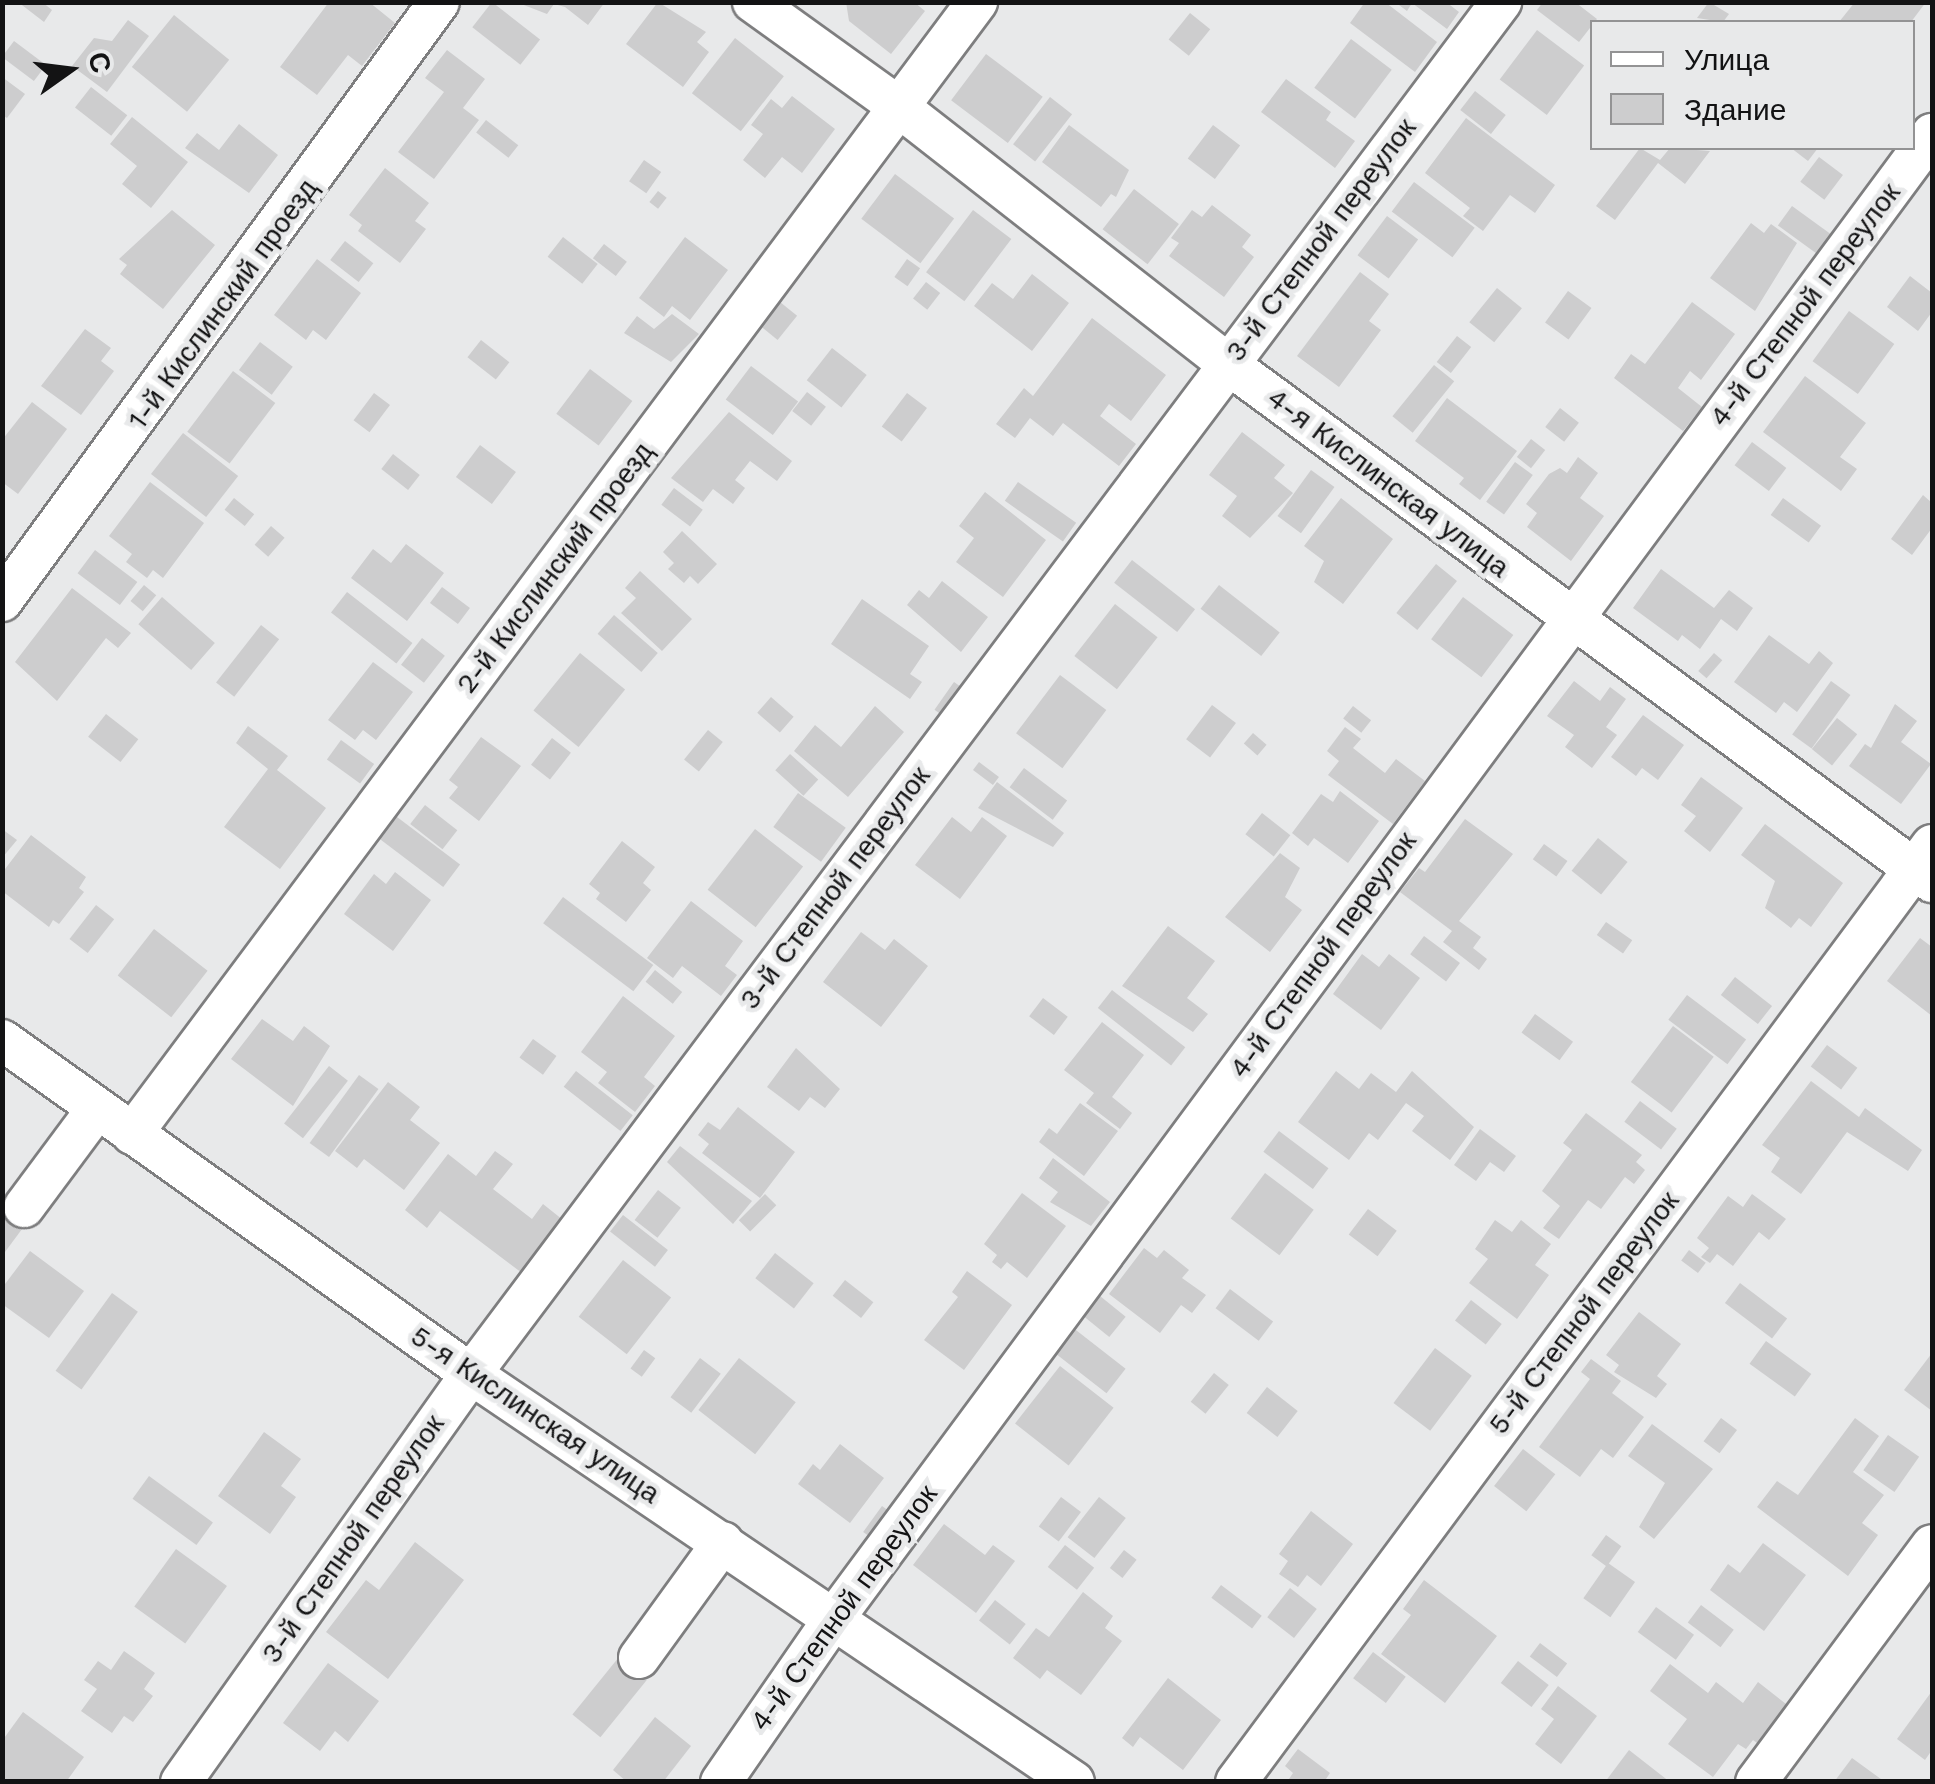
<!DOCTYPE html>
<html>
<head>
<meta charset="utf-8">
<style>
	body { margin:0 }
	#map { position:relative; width:1935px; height:1784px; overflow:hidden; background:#e8e9ea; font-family:"Work Sans",sans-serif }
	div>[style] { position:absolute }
	.building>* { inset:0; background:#cdcdce; transform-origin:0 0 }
	.roads { filter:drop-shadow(2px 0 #7e7e7f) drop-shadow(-2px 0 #7e7e7f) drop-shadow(0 2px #7e7e7f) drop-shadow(0 -2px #7e7e7f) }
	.minor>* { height:40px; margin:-20px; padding:0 20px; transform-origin:20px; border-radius:20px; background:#fff }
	span { translate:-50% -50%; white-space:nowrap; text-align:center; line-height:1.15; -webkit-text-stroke:9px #e8e9ea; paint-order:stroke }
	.street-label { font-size:28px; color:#131314 }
	.frame { position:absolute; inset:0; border:5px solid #131314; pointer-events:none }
	.legend { position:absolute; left:1590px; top:20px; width:325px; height:130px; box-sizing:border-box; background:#e8e9ea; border:2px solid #939394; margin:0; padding:12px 18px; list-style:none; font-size:30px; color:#131314 }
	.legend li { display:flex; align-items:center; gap:20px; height:50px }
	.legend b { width:50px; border:2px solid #939394 }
	.north { position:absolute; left:20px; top:20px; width:100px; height:100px; -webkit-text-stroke:8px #e8e9ea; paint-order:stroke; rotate:76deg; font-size:28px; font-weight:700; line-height:40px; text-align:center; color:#131314 }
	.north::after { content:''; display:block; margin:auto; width:35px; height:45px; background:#131314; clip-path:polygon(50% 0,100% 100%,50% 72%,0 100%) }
</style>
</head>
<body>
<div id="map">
	<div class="building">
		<div style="clip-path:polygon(18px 2px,42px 2px,52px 10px,44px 22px)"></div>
		<div style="clip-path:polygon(329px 2px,369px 2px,395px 23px,362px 66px,348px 55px,317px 95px,280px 67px)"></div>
		<div style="left:492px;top:2px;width:61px;height:32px;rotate:38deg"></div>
		<div style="clip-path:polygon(516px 2px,605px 2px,588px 25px,565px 7px,554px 4px,547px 14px)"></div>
		<div style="clip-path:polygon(658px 2px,706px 32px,697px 42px,709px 52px,683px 87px,626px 44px)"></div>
		<div style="clip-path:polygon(846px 2px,914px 2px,925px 11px,891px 54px,849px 21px)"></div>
		<div style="clip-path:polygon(1365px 2px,1385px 2px,1437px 42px,1415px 72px,1350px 23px)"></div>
		<div style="clip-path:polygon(1395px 2px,1446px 2px,1459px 12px,1447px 29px,1412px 3px,1407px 11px)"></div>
		<div style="clip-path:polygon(1543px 2px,1575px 2px,1597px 19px,1579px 42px,1537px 10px)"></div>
		<div style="clip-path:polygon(1709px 2px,1729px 14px,1723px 22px,1697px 18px)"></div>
		<div style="clip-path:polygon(1855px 2px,1926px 2px,1911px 22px,1839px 22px)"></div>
		<div style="left:1190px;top:13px;width:26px;height:34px;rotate:39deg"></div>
		<div style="left:174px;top:15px;width:71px;height:67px;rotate:39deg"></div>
		<div style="clip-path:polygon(128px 20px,149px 36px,107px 92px,72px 66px,94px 38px,112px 41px)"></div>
		<div style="left:1537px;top:30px;width:59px;height:62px;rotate:37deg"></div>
		<div style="left:735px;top:38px;width:62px;height:70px;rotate:38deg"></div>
		<div style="left:1351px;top:39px;width:51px;height:61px;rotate:37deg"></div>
		<div style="left:14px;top:41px;width:40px;height:20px;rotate:37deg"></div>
		<div style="clip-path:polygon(447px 50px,485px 79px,463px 108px,479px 120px,434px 179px,398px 152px,444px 92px,425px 78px)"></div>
		<div style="left:986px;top:54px;width:71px;height:58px;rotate:37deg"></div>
		<div style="clip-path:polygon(2px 77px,25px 94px,7px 118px,2px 115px)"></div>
		<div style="clip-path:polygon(1286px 79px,1331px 112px,1326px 120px,1355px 141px,1335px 168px,1261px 112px)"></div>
		<div style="left:91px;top:87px;width:46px;height:26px;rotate:38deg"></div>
		<div style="left:1475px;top:91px;width:39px;height:24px;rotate:38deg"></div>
		<div style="clip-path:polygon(792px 96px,835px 129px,802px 173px,782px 157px,765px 178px,743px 160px,763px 134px,751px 125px,771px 99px,782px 108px)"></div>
		<div style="left:1050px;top:97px;width:28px;height:60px;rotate:38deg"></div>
		<div style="clip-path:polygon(132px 117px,188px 162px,151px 208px,122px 184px,137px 166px,110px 144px)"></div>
		<div style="clip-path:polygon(1466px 118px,1555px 185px,1535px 213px,1510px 195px,1483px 231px,1463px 216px,1470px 208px,1425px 173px)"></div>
		<div style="left:486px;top:120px;width:41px;height:16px;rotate:38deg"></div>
		<div style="clip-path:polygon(239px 124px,278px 155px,249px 193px,185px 148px,197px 133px,219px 150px)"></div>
		<div style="clip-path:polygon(1069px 125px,1129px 170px,1116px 197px,1111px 194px,1101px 207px,1042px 162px)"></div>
		<div style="left:1213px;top:125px;width:34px;height:42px;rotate:37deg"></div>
		<div style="clip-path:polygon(1640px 148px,1660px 160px,1670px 148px,1710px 151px,1685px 184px,1658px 163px,1615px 220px,1596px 206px)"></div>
		<div style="clip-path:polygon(1791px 148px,1818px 148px,1808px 161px)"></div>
		<div style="left:1819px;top:157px;width:30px;height:31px;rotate:37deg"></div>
		<div style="left:644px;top:160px;width:21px;height:26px;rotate:35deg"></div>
		<div style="clip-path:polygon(385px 168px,429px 203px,415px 221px,426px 229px,400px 263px,358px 231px,362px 225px,349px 215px)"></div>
		<div style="left:895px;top:174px;width:74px;height:56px;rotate:37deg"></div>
		<div style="left:1414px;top:182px;width:76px;height:37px;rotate:37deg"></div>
		<div style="left:1134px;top:189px;width:57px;height:51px;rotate:38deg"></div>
		<div style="left:658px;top:191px;width:11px;height:14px;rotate:38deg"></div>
		<div style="clip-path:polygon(1212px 205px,1251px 235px,1242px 247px,1254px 257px,1224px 297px,1169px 256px,1179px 243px,1171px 238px,1192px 210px,1202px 217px)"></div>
		<div style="left:1792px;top:206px;width:52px;height:24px;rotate:36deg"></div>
		<div style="clip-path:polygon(172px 210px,215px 245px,163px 309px,120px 274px,127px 265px,119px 259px)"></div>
		<div style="left:973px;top:210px;width:48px;height:78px;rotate:37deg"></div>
		<div style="left:1387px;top:216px;width:39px;height:49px;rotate:37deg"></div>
		<div style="clip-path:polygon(1751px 223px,1764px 233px,1771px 224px,1797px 243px,1755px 311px,1710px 278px)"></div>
		<div style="left:563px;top:237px;width:44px;height:25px;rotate:38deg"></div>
		<div style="clip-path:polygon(685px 237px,728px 270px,690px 320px,672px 306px,664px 317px,639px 298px)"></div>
		<div style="left:345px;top:241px;width:36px;height:24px;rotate:38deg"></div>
		<div style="left:604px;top:244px;width:29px;height:18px;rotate:38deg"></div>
		<div style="clip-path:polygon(317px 259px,361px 293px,326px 340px,313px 330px,306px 340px,274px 315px)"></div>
		<div style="left:907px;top:259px;width:16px;height:22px;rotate:35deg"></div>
		<div style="clip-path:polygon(1360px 272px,1389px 294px,1369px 321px,1381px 330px,1339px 387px,1297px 356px)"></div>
		<div style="clip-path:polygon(1032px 274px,1069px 303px,1032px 351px,974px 306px,992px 283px,1013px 299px)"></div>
		<div style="clip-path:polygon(1910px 276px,1932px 293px,1932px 312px,1918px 331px,1887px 307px)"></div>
		<div style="left:926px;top:282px;width:18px;height:21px;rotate:38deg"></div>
		<div style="left:1497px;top:288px;width:32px;height:44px;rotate:39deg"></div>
		<div style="left:1568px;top:291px;width:29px;height:39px;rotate:36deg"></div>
		<div style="left:780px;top:302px;width:22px;height:31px;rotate:39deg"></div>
		<div style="clip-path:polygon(1692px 302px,1735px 334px,1701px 380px,1690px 371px,1678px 388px,1702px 407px,1683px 431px,1614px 378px,1631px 354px,1645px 364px)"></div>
		<div style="left:1849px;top:311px;width:56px;height:62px;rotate:36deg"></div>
		<div style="clip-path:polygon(672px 314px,699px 334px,671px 362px,624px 333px,637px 316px,654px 329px)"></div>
		<div style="clip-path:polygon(1092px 318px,1166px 375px,1131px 421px,1109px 404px,1100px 416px,1136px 444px,1119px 466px,1063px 423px,1053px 436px,1030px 418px,1015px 438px,996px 424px,1024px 388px,1033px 396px)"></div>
		<div style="clip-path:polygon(85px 329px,111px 348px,101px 361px,114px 371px,81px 415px,41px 386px)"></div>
		<div style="left:1457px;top:336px;width:18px;height:33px;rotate:38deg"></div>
		<div style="left:481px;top:340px;width:36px;height:22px;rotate:38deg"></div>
		<div style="left:260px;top:342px;width:41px;height:35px;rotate:37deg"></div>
		<div style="left:832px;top:348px;width:44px;height:41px;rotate:38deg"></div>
		<div style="left:1434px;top:365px;width:26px;height:66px;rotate:39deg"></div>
		<div style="left:751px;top:366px;width:59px;height:42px;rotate:37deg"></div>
		<div style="left:590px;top:369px;width:53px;height:56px;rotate:37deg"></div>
		<div style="left:233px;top:371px;width:53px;height:76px;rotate:37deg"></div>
		<div style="clip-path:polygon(1805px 376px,1866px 423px,1840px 457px,1857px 469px,1841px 491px,1763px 432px)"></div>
		<div style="left:807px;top:392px;width:24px;height:24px;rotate:38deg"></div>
		<div style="left:374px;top:393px;width:20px;height:34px;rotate:37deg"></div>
		<div style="left:907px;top:393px;width:25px;height:42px;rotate:37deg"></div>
		<div style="clip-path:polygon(1447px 398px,1517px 451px,1480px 500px,1459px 484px,1464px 478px,1415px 441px)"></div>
		<div style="clip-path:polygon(32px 402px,67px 429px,18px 494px,2px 482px,2px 440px)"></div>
		<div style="left:1560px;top:408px;width:24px;height:24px;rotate:38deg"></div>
		<div style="clip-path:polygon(729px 412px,792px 461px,777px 481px,750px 461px,735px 480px,745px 488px,733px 504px,713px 489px,703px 502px,671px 478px)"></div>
		<div style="clip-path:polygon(1242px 432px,1285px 465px,1274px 478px,1293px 493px,1250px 538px,1222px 516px,1237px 496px,1209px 475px)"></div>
		<div style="left:183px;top:433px;width:70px;height:52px;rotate:38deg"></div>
		<div style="left:1531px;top:439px;width:18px;height:23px;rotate:38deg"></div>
		<div style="left:1752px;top:442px;width:43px;height:29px;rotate:37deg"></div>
		<div style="left:480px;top:445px;width:45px;height:40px;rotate:37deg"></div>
		<div style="left:393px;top:454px;width:34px;height:19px;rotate:38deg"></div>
		<div style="clip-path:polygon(1578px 457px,1598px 473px,1580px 498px,1604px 516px,1571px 561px,1527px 527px,1537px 513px,1526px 504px,1549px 474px,1560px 468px,1567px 473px)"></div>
		<div style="left:1515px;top:462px;width:22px;height:49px;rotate:36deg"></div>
		<div style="left:1311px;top:470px;width:29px;height:57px;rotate:36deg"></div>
		<div style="clip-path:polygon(150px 482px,204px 523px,163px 578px,153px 570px,147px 578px,126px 562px,132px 554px,109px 536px)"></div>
		<div style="left:1018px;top:482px;width:71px;height:23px;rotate:35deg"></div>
		<div style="left:674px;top:488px;width:36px;height:21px;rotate:37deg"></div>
		<div style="clip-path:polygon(985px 492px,1046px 540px,1003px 597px,956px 562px,974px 538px,959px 526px)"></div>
		<div style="clip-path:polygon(1923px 495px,1932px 503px,1932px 528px,1912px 555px,1891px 539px)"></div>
		<div style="left:234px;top:498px;width:26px;height:15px;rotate:39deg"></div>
		<div style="clip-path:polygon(1341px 498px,1393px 539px,1343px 604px,1314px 582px,1324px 561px,1304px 546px)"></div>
		<div style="left:1783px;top:498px;width:47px;height:21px;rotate:36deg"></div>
		<div style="left:271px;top:526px;width:18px;height:25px;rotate:41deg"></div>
		<div style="clip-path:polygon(682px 531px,717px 564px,698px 584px,690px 576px,684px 583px,668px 569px,674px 563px,663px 552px)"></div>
		<div style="clip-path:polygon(406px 544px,444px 573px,407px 621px,351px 578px,373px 549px,391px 563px)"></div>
		<div style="left:95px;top:550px;width:53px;height:29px;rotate:37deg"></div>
		<div style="left:1132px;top:560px;width:80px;height:29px;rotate:38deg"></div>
		<div style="left:1436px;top:564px;width:27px;height:63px;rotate:39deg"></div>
		<div style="clip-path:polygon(1661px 569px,1714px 608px,1729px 590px,1753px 608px,1737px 631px,1721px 619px,1700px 649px,1682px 635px,1678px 641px,1633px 608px)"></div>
		<div style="clip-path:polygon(640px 571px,692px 619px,662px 651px,621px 613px,636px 598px,625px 588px)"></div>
		<div style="clip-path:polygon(942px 581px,988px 617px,961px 652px,907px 605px,919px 590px,929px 598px)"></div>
		<div style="left:144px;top:585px;width:16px;height:21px;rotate:40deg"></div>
		<div style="left:1219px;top:585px;width:77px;height:30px;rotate:38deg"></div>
		<div style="left:442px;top:587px;width:35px;height:20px;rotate:37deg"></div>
		<div style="clip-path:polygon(72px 588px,131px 633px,118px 648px,106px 638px,57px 701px,15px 662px)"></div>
		<div style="left:347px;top:592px;width:83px;height:26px;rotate:38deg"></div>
		<div style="left:162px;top:597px;width:70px;height:36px;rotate:41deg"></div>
		<div style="left:1463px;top:597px;width:63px;height:53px;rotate:37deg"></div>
		<div style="clip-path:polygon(862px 599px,929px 646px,910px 674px,922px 682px,910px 699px,831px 644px)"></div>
		<div style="left:1115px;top:604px;width:54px;height:66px;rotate:38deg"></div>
		<div style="left:614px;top:615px;width:58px;height:25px;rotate:41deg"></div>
		<div style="left:261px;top:625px;width:23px;height:73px;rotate:38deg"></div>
		<div style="clip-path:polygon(1769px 635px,1809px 664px,1819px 651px,1833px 663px,1797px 712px,1784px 702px,1776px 713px,1734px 682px)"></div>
		<div style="left:422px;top:638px;width:29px;height:34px;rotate:38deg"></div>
		<div style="left:580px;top:653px;width:58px;height:74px;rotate:39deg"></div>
		<div style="left:1714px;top:653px;width:11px;height:24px;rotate:41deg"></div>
		<div style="clip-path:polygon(373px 662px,413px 692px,376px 740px,363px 730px,355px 740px,328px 720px)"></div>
		<div style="left:1060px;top:675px;width:58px;height:73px;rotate:37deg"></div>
		<div style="clip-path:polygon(1574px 681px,1600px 701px,1610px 687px,1626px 699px,1606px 727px,1617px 735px,1592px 768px,1565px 747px,1574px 735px,1547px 716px)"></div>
		<div style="left:1831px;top:681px;width:24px;height:66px;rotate:36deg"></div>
		<div style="left:954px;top:682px;width:19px;height:34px;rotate:35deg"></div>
		<div style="left:771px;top:697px;width:30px;height:21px;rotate:41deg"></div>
		<div style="clip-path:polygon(1895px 704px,1917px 721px,1901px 742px,1931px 764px,1901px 804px,1849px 766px,1865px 744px,1871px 748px)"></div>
		<div style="left:1212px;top:705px;width:30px;height:43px;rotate:37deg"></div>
		<div style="clip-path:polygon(875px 706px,904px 732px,848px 797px,794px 751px,815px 725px,841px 747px)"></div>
		<div style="left:1353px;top:706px;width:23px;height:16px;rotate:38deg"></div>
		<div style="left:106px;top:714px;width:41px;height:29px;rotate:38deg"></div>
		<div style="clip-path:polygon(1643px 715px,1684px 745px,1658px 780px,1642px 768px,1636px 776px,1611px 757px)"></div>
		<div style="left:1837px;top:718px;width:26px;height:40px;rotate:39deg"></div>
		<div style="clip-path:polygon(248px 726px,288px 756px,277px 770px,326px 808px,280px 869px,224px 827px,268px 769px,236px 743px)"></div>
		<div style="clip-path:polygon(1345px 727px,1361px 739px,1353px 748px,1385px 773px,1396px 759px,1425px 781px,1393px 824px,1328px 775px,1339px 761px,1327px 751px)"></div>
		<div style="left:708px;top:730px;width:19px;height:38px;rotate:39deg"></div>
		<div style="left:1253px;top:733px;width:18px;height:14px;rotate:41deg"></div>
		<div style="clip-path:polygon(481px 737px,521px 766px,479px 821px,449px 798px,458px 787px,449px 780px)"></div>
		<div style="left:552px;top:738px;width:24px;height:34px;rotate:38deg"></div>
		<div style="left:341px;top:740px;width:41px;height:24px;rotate:36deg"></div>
		<div style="left:790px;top:754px;width:38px;height:22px;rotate:42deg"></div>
		<div style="left:979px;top:762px;width:25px;height:10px;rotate:37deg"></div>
		<div style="left:1024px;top:768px;width:54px;height:24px;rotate:37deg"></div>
		<div style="clip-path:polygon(1701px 777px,1743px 808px,1710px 852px,1684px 831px,1696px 816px,1681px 805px)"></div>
		<div style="clip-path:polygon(997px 782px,1064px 833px,1053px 847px,978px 808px)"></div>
		<div style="clip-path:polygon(1340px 791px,1379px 821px,1348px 863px,1314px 838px,1308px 846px,1292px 833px,1321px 794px,1333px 802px)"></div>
		<div style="left:798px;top:793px;width:59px;height:42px;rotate:36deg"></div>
		<div style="left:425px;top:805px;width:41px;height:24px;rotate:38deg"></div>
		<div style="left:1262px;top:813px;width:36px;height:27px;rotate:38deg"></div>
		<div style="left:393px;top:814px;width:84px;height:28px;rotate:37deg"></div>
		<div style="clip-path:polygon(952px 817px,971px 832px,982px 817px,1007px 836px,960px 899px,915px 865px)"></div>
		<div style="clip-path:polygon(1465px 819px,1513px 854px,1459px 921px,1481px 937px,1473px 948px,1487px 959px,1479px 970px,1443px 942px,1452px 931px,1400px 892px,1419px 868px,1425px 872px)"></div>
		<div style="clip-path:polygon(1765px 824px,1843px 883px,1811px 927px,1799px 918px,1791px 928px,1765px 908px,1775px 881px,1741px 855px)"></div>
		<div style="clip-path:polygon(2px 829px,17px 840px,2px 858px)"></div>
		<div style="left:755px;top:829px;width:61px;height:77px;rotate:38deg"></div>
		<div style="clip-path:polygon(31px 835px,86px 877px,79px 888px,84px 892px,59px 924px,53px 920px,49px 927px,2px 891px,2px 873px)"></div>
		<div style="left:1598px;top:838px;width:38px;height:42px;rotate:39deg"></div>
		<div style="clip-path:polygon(622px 841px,655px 867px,643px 883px,651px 890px,626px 922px,596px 899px,600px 893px,589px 884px)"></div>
		<div style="left:1544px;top:844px;width:29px;height:19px;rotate:36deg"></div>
		<div style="clip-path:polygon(1280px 853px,1300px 868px,1285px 897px,1302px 910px,1270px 952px,1225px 917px)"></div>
		<div style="clip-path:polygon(395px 872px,431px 900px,393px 951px,344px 914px,374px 874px,386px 884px)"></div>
		<div style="left:563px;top:897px;width:113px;height:33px;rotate:37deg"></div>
		<div style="clip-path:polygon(691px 901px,743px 941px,725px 966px,737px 975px,721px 996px,682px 966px,673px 978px,647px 958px)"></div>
		<div style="left:96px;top:905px;width:23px;height:43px;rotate:38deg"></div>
		<div style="left:1606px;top:922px;width:32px;height:16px;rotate:35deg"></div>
		<div style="clip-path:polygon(1168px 926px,1215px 961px,1187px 998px,1208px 1014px,1193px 1032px,1122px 986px)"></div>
		<div style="left:154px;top:929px;width:68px;height:59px;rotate:38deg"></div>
		<div style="clip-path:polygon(861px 932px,885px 950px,894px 939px,928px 966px,881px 1027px,823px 982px)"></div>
		<div style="left:1424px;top:936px;width:45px;height:23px;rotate:37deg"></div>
		<div style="clip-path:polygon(1920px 938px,1932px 947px,1932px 1016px,1887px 981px)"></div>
		<div style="clip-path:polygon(1362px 954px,1379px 967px,1389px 954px,1420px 978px,1381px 1030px,1333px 994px)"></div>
		<div style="left:655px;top:970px;width:35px;height:15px;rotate:39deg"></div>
		<div style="left:1735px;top:977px;width:47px;height:23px;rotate:38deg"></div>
		<div style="left:1112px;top:990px;width:93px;height:23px;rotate:38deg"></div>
		<div style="left:1687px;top:995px;width:74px;height:31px;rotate:37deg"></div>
		<div style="clip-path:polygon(623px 996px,675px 1036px,644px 1077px,655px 1086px,635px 1112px,598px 1083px,607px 1072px,581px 1052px)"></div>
		<div style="left:1043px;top:998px;width:31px;height:23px;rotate:37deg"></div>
		<div style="left:1535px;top:1014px;width:47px;height:23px;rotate:36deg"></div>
		<div style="clip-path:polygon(262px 1019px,293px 1041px,304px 1026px,330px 1046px,293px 1106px,231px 1059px)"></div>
		<div style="clip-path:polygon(1102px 1022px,1144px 1055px,1112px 1097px,1132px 1113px,1120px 1129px,1086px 1103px,1094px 1093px,1064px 1070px)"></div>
		<div style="left:1673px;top:1026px;width:51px;height:70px;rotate:37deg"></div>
		<div style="left:533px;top:1039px;width:29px;height:23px;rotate:36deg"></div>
		<div style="left:1827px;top:1045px;width:38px;height:27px;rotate:37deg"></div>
		<div style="clip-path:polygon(796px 1048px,840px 1089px,825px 1108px,810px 1097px,799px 1111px,767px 1087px)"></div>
		<div style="left:329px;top:1066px;width:24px;height:73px;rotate:38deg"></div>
		<div style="left:576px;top:1071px;width:72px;height:20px;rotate:38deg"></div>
		<div style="clip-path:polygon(1336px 1071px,1359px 1089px,1371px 1073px,1396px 1092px,1412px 1071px,1474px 1127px,1450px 1160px,1412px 1131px,1424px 1116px,1406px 1103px,1378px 1140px,1369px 1133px,1349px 1160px,1298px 1122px)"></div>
		<div style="left:359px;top:1075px;width:24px;height:84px;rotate:36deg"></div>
		<div style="clip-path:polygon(1811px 1081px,1859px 1117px,1865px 1108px,1922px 1150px,1908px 1171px,1847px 1132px,1801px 1194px,1771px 1172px,1780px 1158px,1762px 1145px)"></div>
		<div style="clip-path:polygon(388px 1082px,420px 1107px,410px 1120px,440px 1143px,404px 1190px,364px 1159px,357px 1168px,335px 1151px)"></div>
		<div style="left:1640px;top:1101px;width:46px;height:26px;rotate:37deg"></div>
		<div style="clip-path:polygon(1080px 1103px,1118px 1131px,1084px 1176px,1039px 1142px,1049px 1128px,1057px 1134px)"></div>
		<div style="clip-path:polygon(738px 1107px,795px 1152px,760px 1198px,702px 1153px,709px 1144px,698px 1135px,708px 1122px,720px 1130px)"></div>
		<div style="clip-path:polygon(1586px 1113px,1642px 1155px,1636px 1162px,1645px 1170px,1634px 1184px,1625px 1177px,1601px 1209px,1588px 1200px,1559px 1239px,1543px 1228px,1560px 1206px,1542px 1191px,1572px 1150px,1563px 1143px)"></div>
		<div style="clip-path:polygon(1480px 1129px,1516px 1156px,1504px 1172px,1490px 1162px,1476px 1181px,1454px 1165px)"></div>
		<div style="left:1279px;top:1131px;width:62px;height:26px;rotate:37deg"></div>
		<div style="clip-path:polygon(680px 1146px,752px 1201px,733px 1224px,667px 1162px)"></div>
		<div style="clip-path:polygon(495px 1151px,513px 1164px,493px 1189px,532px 1219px,543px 1204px,563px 1220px,522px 1273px,440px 1211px,427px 1228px,405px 1210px,448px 1154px,476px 1176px)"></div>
		<div style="clip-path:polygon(1053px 1158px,1110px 1202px,1091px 1226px,1050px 1202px,1058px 1192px,1039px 1178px)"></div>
		<div style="left:1265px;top:1173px;width:61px;height:57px;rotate:37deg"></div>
		<div style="left:658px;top:1190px;width:29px;height:38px;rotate:38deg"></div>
		<div style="clip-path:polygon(1022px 1193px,1066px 1226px,1027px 1278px,1007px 1262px,1001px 1269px,992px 1262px,997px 1255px,984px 1244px)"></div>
		<div style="left:765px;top:1194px;width:16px;height:37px;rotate:45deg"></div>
		<div style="clip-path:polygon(1752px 1194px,1786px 1219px,1769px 1240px,1759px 1232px,1733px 1266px,1717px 1254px,1710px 1263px,1701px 1257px,1709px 1248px,1697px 1238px,1728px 1196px,1743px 1207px)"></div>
		<div style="clip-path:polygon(2px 1203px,28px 1221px,2px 1256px)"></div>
		<div style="left:1368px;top:1209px;width:36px;height:32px;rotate:37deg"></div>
		<div style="left:623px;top:1215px;width:57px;height:21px;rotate:38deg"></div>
		<div style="clip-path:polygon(1495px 1220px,1512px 1232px,1521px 1220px,1551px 1244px,1535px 1265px,1549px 1275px,1517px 1319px,1469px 1283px,1488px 1259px,1475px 1249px)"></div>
		<div style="clip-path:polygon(1144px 1248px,1157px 1258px,1164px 1250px,1189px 1270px,1182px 1278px,1206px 1295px,1192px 1313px,1181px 1305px,1160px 1333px,1109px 1294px)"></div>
		<div style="left:1689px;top:1250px;width:21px;height:13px;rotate:37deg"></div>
		<div style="clip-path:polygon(30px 1251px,84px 1291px,49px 1338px,2px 1304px,2px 1288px)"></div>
		<div style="left:775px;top:1253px;width:49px;height:32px;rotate:38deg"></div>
		<div style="left:623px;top:1260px;width:61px;height:72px;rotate:38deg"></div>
		<div style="clip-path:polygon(967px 1271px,1012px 1305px,964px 1370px,924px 1340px,958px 1297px,952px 1292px)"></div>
		<div style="left:845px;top:1280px;width:36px;height:20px;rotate:38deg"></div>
		<div style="left:1740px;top:1283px;width:59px;height:25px;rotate:37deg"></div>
		<div style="left:1230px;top:1289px;width:54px;height:24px;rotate:37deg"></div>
		<div style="left:112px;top:1293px;width:32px;height:96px;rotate:36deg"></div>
		<div style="left:1100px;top:1296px;width:33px;height:26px;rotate:39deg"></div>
		<div style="left:1471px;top:1300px;width:39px;height:26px;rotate:38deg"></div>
		<div style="clip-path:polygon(1639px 1312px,1681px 1344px,1657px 1376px,1667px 1384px,1656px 1398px,1614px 1372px,1619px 1365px,1606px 1355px)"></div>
		<div style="left:1072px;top:1327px;width:68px;height:31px;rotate:38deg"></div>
		<div style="left:1766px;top:1341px;width:56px;height:28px;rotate:36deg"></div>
		<div style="left:1435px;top:1348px;width:46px;height:69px;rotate:37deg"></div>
		<div style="left:644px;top:1350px;width:14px;height:23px;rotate:36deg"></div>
		<div style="clip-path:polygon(1932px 1353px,1932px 1411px,1904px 1390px)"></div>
		<div style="left:700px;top:1358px;width:26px;height:49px;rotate:37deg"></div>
		<div style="left:739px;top:1358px;width:72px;height:66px;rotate:38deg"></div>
		<div style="clip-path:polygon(1591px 1359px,1621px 1381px,1612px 1393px,1644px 1417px,1613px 1458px,1601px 1449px,1580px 1477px,1539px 1447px,1590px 1379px,1581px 1372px)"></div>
		<div style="left:1060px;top:1366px;width:68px;height:73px;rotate:38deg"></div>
		<div style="left:1214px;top:1373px;width:19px;height:37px;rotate:39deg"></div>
		<div style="left:1267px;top:1387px;width:39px;height:33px;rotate:38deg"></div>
		<div style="left:1721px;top:1418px;width:20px;height:29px;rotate:37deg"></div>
		<div style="clip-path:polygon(1855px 1418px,1879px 1436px,1853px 1472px,1884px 1495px,1862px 1523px,1878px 1535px,1848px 1576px,1757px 1507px,1777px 1481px,1798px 1495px)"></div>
		<div style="clip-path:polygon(1652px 1424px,1713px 1469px,1654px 1539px,1639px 1527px,1665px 1483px,1628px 1456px)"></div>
		<div style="clip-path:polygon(264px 1432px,301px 1459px,281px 1486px,296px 1497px,270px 1534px,218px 1496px)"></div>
		<div style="left:1888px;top:1435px;width:38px;height:43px;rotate:35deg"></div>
		<div style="clip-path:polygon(840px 1444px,884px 1478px,850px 1523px,798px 1484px,813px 1464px,820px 1470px)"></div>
		<div style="left:1523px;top:1449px;width:41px;height:47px;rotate:38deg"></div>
		<div style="left:149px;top:1476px;width:79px;height:28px;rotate:36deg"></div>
		<div style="left:1061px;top:1497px;width:25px;height:37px;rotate:37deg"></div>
		<div style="left:1099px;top:1497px;width:34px;height:51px;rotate:38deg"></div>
		<div style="left:882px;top:1506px;width:14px;height:32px;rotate:36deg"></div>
		<div style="clip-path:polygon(1311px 1511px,1353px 1544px,1321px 1586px,1307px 1575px,1298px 1587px,1279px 1574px,1288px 1561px,1279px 1554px)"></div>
		<div style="clip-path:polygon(944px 1524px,985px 1555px,993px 1545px,1015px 1561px,976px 1613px,913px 1565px)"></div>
		<div style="left:1606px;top:1535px;width:19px;height:25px;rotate:36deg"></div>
		<div style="clip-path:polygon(415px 1542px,464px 1580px,388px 1679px,326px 1632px,366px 1580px,379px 1590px)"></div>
		<div style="clip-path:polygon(1763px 1543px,1806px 1575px,1764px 1631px,1710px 1590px,1728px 1564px,1740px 1573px)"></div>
		<div style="left:1065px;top:1545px;width:37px;height:28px;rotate:38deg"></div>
		<div style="left:176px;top:1549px;width:63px;height:71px;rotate:36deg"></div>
		<div style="left:1124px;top:1550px;width:16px;height:23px;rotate:38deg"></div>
		<div style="left:1608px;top:1563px;width:33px;height:43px;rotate:35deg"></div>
		<div style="clip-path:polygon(1424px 1580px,1497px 1636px,1445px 1703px,1381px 1654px,1411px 1615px,1403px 1609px)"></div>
		<div style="left:1221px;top:1585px;width:51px;height:16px;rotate:37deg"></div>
		<div style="left:1290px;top:1588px;width:34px;height:37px;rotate:38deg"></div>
		<div style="clip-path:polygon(1083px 1592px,1113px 1616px,1105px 1628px,1122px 1641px,1081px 1695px,1047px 1670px,1040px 1679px,1013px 1658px,1036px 1628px,1049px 1637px)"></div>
		<div style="left:995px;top:1600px;width:39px;height:26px;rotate:38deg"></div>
		<div style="left:1701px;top:1605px;width:41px;height:22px;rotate:37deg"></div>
		<div style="left:1656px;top:1607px;width:47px;height:31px;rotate:36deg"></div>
		<div style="left:1540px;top:1643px;width:34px;height:17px;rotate:37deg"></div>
		<div style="clip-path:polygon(124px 1651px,155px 1673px,144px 1689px,153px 1696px,133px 1722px,124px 1716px,112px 1733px,81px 1711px,97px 1689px,84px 1680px,98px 1661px,111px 1670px)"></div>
		<div style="left:1373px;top:1652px;width:41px;height:33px;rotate:37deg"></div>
		<div style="left:619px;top:1657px;width:36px;height:74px;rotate:39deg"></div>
		<div style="left:1518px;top:1661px;width:39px;height:28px;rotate:38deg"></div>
		<div style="clip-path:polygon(328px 1663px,379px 1701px,348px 1742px,335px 1731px,320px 1751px,283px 1723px)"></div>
		<div style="clip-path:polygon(1670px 1664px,1708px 1693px,1716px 1682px,1743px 1703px,1758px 1682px,1790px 1707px,1761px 1746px,1753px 1740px,1746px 1749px,1738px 1744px,1713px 1777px,1668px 1744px,1687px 1719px,1650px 1691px)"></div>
		<div style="clip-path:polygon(1168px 1678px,1221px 1720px,1183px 1770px,1140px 1737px,1133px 1747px,1122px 1738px)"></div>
		<div style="clip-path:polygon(1558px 1686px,1597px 1716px,1561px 1764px,1535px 1744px,1554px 1719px,1541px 1709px)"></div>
		<div style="clip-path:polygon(1932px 1691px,1932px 1750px,1925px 1760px,1897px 1739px)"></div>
		<div style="clip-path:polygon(23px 1712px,84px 1757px,66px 1782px,2px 1782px,2px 1741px)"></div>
		<div style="clip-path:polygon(655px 1717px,691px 1746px,663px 1782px,627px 1782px,613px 1770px)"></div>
		<div style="clip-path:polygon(1298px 1749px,1330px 1773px,1324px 1782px,1287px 1782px,1293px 1773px,1285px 1766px)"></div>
		<div style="clip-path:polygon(1629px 1750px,1670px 1782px,1605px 1782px)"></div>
		<div style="clip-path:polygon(1852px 1758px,1885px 1782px,1834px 1782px)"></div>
	</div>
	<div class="roads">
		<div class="minor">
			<div style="left:753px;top:2px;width:180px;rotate:35.7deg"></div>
			<div style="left:899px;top:107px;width:417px;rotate:38deg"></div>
			<div style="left:1228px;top:364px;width:874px;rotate:36.35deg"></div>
			<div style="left:2px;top:601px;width:741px;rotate:-53.89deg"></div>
			<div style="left:2px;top:1040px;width:576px;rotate:35.46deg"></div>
			<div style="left:471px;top:1374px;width:728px;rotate:34.08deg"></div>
			<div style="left:132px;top:1134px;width:1413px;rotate:-53.26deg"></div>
			<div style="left:24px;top:1207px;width:121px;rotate:-53.4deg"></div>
			<div style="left:639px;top:1658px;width:143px;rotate:-54.1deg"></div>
			<div style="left:181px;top:1782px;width:501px;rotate:-54.6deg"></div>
			<div style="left:471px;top:1374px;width:1716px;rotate:-53.1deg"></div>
			<div style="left:721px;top:1782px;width:201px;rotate:-55.4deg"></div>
			<div style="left:835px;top:1617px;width:1845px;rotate:-53.51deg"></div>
			<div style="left:1236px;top:1782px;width:1167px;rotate:-53.4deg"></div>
			<div style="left:1756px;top:1782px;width:295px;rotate:-53.4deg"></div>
		</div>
	</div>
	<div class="street-label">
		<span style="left:1321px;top:240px;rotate:-53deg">3-й Степной переулок</span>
		<span style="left:223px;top:304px;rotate:-54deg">1-й Кислинский проезд</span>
		<span style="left:1805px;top:305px;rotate:-53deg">4-й Степной переулок</span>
		<span style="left:1388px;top:483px;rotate:37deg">4-я Кислинская улица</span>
		<span style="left:555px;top:568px;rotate:-53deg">2-й Кислинский проезд</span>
		<span style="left:835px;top:888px;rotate:-53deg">3-й Степной переулок</span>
		<span style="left:1323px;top:955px;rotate:-54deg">4-й Степной переулок</span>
		<span style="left:1584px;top:1313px;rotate:-53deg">5-й Степной переулок</span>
		<span style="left:535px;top:1415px;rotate:34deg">5-я Кислинская улица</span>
		<span style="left:353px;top:1539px;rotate:-55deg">3-й Степной переулок</span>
		<span style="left:844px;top:1608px;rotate:-54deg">4-й Степной переулок</span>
	</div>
	<div class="frame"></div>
	<ul class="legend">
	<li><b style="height:12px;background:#fff"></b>Улица</li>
	<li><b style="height:28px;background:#cdcdce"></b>Здание</li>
	</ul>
	<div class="north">С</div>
</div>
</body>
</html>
